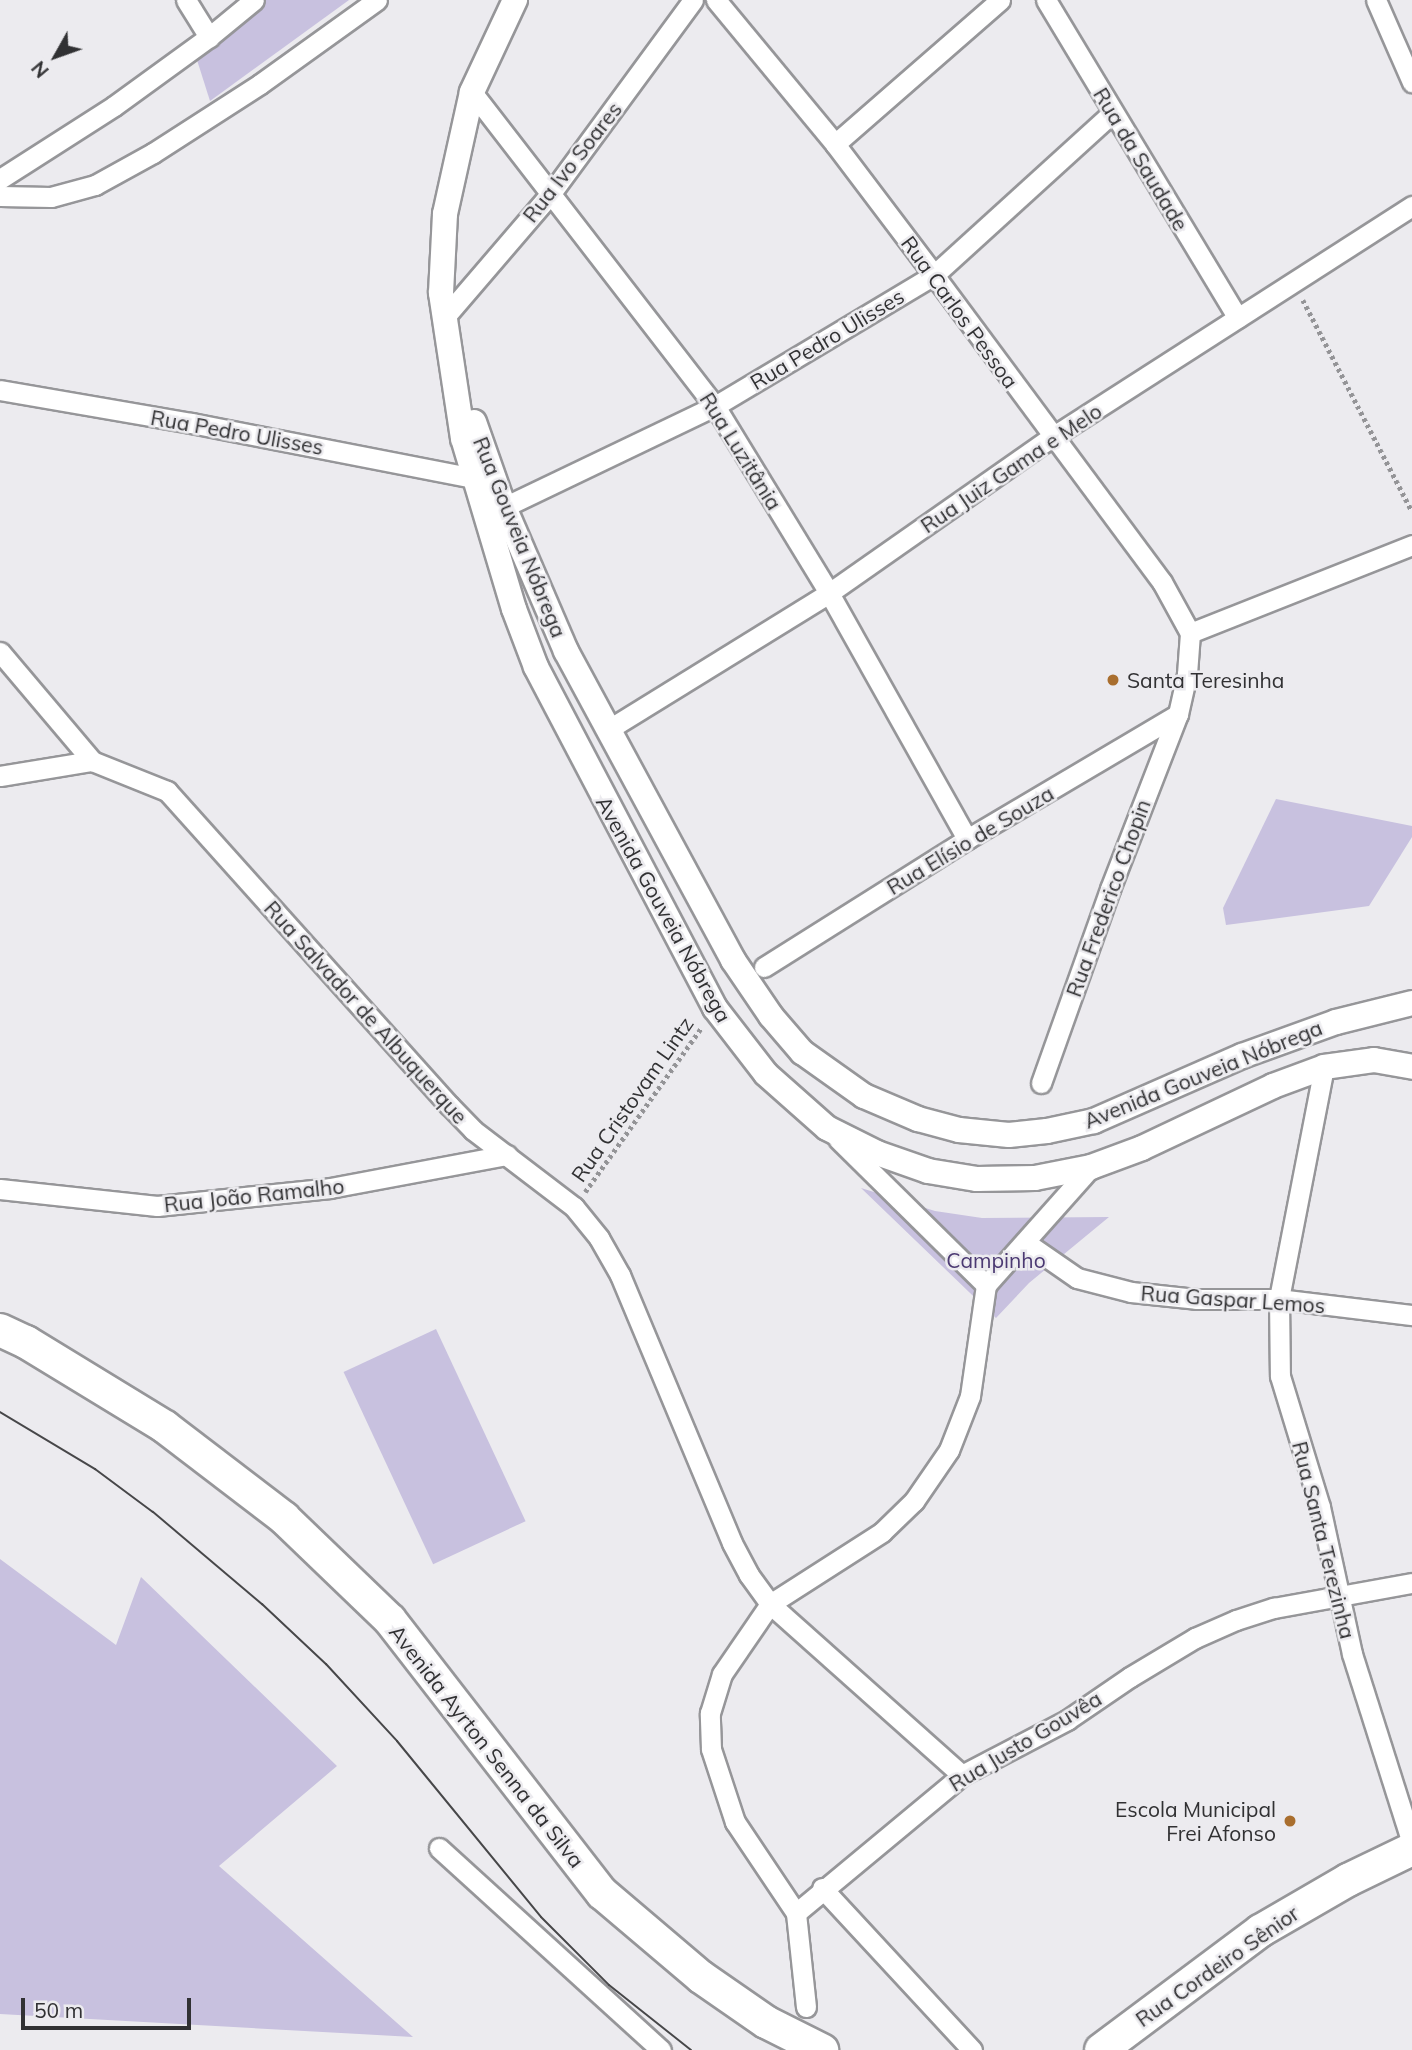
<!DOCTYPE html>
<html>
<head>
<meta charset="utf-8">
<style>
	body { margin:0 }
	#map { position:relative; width:1412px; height:2050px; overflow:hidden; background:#ecebef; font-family:Mulish,sans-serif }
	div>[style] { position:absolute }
	.green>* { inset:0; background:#c8c1df; transform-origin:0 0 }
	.path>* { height:4.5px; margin-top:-2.25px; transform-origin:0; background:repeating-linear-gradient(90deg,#949497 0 3.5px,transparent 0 7px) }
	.roads { filter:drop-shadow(2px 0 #969699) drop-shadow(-2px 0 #969699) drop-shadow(0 2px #969699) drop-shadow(0 -2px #969699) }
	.minor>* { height:19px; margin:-9.5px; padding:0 9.5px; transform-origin:9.5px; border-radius:9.5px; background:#fff }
	.tertiary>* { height:24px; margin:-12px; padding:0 12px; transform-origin:12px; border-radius:12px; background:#fff }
	.primary>* { height:32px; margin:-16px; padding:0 16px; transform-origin:16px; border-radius:16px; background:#fff }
	.tram>* { height:2px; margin:-1px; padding:0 1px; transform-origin:1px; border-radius:1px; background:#474749 }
	.dots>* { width:19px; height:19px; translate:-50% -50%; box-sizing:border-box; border:4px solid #ecebef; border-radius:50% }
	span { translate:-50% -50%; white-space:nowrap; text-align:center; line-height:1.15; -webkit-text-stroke:5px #ecebef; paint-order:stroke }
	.street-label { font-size:21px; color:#313133 }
	.poi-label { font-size:21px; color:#313133 }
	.left { translate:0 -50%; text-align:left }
	.right { translate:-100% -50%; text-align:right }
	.park-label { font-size:21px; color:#4b3972 }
	.north { position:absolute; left:21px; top:21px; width:70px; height:70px; -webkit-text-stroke:5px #ecebef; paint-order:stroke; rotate:230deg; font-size:19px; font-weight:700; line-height:28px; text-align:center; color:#313133 }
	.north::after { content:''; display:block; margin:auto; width:24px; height:32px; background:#313133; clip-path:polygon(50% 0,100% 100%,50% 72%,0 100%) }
	.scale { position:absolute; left:21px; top:1998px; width:170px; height:32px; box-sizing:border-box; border:4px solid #313133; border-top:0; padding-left:9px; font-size:21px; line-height:24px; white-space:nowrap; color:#313133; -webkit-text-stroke:5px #ecebef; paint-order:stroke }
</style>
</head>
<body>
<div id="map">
	<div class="green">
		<div style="clip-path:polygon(260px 0,349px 0,210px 101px,197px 60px)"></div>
		<div style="clip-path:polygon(1276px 799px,1412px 826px,1412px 837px,1369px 906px,1226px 925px,1223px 908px)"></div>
		<div style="clip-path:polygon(861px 1188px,935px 1211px,982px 1218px,1109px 1217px,1029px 1283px,996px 1318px)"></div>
		<div style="left:436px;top:1329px;width:212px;height:102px;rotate:65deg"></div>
		<div style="clip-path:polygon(0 1559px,116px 1645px,141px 1577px,337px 1766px,219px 1866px,413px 2037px,0 2014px)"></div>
	</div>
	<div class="path">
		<div style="left:1303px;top:300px;width:237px;rotate:62.7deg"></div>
		<div style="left:585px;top:1192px;width:201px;rotate:-54.7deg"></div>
	</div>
	<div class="roads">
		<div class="minor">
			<div style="left:186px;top:0;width:44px;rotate:58.1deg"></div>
			<div style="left:716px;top:0;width:187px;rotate:50.4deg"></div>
			<div style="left:835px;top:144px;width:164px;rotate:52.9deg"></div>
			<div style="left:934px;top:275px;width:382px;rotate:53.4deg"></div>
			<div style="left:1162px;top:582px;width:58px;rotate:61.2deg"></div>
			<div style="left:1046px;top:0;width:371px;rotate:58.9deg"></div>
			<div style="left:1376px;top:0;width:90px;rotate:66.3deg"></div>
			<div style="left:472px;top:92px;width:397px;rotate:52.3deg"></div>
			<div style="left:715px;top:406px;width:219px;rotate:58.6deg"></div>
			<div style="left:829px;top:593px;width:282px;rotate:60.7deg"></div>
			<div style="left:835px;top:144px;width:219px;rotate:-41.1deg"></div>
			<div style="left:0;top:179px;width:135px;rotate:-32.6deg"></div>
			<div style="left:114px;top:106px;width:117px;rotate:-36deg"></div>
			<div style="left:209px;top:37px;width:58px;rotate:-39.4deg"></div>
			<div style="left:0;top:196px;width:51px;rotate:1.1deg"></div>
			<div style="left:51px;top:197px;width:46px;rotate:-15.3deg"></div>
			<div style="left:95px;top:185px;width:66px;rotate:-28.9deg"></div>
			<div style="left:153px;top:153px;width:127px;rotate:-32.8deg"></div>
			<div style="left:260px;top:84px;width:144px;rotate:-35.7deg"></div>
			<div style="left:444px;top:318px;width:166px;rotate:-49.4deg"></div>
			<div style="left:552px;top:192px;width:238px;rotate:-53.7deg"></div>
			<div style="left:0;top:390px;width:194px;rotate:9.8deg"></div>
			<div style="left:191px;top:423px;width:287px;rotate:11deg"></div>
			<div style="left:504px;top:507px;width:234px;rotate:-25.6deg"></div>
			<div style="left:715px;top:406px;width:255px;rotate:-30.9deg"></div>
			<div style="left:934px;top:275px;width:241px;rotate:-42.3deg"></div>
			<div style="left:1190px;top:633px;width:239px;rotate:-21.6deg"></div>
			<div style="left:0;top:652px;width:143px;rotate:49.8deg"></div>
			<div style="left:92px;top:761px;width:81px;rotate:21.8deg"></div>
			<div style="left:167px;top:791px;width:422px;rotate:48.1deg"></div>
			<div style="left:449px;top:1105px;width:35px;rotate:46deg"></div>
			<div style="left:473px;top:1130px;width:127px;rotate:37.3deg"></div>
			<div style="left:574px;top:1207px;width:40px;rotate:51deg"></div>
			<div style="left:599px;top:1238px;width:43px;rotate:60.4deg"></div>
			<div style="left:620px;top:1275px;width:290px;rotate:67.3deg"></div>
			<div style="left:732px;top:1543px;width:36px;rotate:62deg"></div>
			<div style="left:749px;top:1575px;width:36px;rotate:54deg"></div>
			<div style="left:770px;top:1604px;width:257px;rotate:41.7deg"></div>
			<div style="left:609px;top:729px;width:259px;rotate:-31.7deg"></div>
			<div style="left:829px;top:593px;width:272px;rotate:-35deg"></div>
			<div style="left:1052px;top:437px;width:428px;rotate:-32.7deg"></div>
			<div style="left:0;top:776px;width:93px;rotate:-9.3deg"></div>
			<div style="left:764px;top:967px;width:240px;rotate:-32.2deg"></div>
			<div style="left:967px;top:839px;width:245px;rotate:-30.6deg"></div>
			<div style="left:1324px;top:1067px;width:236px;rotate:101deg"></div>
			<div style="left:1279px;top:1299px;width:77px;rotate:89.3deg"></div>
			<div style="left:1280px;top:1376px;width:137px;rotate:73deg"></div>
			<div style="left:1320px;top:1507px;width:150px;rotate:77.7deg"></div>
			<div style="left:1352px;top:1654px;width:198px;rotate:72.4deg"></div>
			<div style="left:1041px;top:1083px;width:206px;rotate:-70.4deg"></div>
			<div style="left:1110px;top:889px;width:188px;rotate:-68.8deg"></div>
			<div style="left:1178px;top:714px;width:41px;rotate:-77.3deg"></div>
			<div style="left:1187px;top:674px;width:41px;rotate:-85.8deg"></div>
			<div style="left:838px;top:1139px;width:208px;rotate:44.6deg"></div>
			<div style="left:0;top:1189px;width:158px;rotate:6.2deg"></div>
			<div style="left:157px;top:1206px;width:174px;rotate:-5.9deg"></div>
			<div style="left:330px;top:1188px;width:180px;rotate:-10.6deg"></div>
			<div style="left:1025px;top:1242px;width:63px;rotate:34.7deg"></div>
			<div style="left:1077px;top:1278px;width:56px;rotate:14.5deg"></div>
			<div style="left:1131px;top:1292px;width:65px;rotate:6.1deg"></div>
			<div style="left:1196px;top:1299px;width:83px"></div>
			<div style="left:1279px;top:1299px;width:134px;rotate:6.9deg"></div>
			<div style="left:439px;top:1848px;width:300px;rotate:42.3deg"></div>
			<div style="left:822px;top:1888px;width:221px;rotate:47.2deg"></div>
			<div style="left:796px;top:1913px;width:216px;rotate:-39.7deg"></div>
			<div style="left:962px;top:1775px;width:119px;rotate:-27.6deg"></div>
			<div style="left:1067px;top:1720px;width:76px;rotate:-34.3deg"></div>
			<div style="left:1130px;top:1677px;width:76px;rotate:-31deg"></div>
			<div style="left:1195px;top:1638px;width:45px;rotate:-23.7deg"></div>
			<div style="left:1236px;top:1620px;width:40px;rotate:-18deg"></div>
			<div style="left:1274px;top:1608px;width:140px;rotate:-10.3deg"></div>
			<div style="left:806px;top:2007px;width:95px;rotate:-96.1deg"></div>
			<div style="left:796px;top:1913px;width:110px;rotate:-123.8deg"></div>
			<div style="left:735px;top:1822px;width:77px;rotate:-108.2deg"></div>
			<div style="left:711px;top:1749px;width:36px;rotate:-92deg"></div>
			<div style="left:710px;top:1713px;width:41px;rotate:-72.9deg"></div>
			<div style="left:722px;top:1674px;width:85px;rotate:-55.6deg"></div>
			<div style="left:770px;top:1604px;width:133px;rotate:-32.7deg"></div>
			<div style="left:882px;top:1532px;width:45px;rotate:-44.1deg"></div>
			<div style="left:914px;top:1501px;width:62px;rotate:-55.5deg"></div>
			<div style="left:949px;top:1450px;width:58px;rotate:-68.7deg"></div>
			<div style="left:970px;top:1396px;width:112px;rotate:-81.8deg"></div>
			<div style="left:986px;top:1285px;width:158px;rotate:-48.3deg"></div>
		</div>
		<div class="tertiary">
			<div style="left:515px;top:0;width:102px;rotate:115.1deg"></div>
			<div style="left:472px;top:92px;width:125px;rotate:102.5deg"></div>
			<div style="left:445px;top:214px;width:79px;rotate:92.9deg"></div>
			<div style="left:441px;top:293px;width:147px;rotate:81.4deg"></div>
			<div style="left:463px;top:438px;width:178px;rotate:73.4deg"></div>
			<div style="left:514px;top:609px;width:62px;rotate:69.2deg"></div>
			<div style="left:536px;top:667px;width:385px;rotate:62.3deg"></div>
			<div style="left:715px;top:1008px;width:83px;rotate:52.3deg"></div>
			<div style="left:766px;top:1074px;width:81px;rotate:41.5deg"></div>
			<div style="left:827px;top:1128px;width:56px;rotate:26.6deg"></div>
			<div style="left:877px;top:1153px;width:54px;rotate:19.4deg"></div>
			<div style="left:928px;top:1171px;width:50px;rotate:9.3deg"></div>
			<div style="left:977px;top:1179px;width:58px;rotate:-1deg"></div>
			<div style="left:1035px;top:1178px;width:57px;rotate:-11.1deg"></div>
			<div style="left:1091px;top:1167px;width:54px;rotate:-20.4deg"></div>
			<div style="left:1142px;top:1148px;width:145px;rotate:-25.3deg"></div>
			<div style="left:1273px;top:1086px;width:54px;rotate:-20.4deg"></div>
			<div style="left:1324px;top:1067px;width:50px;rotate:-8deg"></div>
			<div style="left:1374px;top:1060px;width:39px;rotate:10deg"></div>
			<div style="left:474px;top:422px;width:90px;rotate:70.6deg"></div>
			<div style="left:504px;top:507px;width:157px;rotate:66.7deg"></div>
			<div style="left:566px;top:651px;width:351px;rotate:61.6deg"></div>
			<div style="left:733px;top:960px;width:68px;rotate:55.8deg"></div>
			<div style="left:771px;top:1016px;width:48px;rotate:49.3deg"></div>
			<div style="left:802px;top:1052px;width:76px;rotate:35.4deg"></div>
			<div style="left:864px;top:1096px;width:59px;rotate:23.1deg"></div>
			<div style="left:918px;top:1119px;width:42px;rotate:15deg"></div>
			<div style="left:959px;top:1130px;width:50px;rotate:5.7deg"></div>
			<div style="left:1009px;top:1135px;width:38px;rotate:-6deg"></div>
			<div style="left:1047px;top:1131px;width:48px;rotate:-12deg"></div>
			<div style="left:1094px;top:1121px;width:162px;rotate:-23.7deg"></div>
			<div style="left:1242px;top:1056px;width:100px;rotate:-19.9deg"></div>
			<div style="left:1336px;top:1022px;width:78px;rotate:-14deg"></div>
		</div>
		<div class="primary">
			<div style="left:0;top:1330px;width:29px;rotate:25deg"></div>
			<div style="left:26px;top:1342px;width:163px;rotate:31.4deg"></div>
			<div style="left:165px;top:1427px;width:150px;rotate:37.4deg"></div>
			<div style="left:284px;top:1518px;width:147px;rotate:43.9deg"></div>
			<div style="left:390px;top:1620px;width:346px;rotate:52.2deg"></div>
			<div style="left:602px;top:1893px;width:130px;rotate:40.3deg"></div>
			<div style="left:701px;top:1977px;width:79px;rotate:34.7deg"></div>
			<div style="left:766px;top:2022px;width:63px;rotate:26.6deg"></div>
			<div style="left:1101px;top:2050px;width:199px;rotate:-36.8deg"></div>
			<div style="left:1260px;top:1931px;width:102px;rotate:-30.1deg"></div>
			<div style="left:1348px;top:1880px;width:71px;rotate:-25.8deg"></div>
		</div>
	</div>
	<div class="tram">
		<div style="left:0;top:1412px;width:111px;rotate:31deg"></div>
		<div style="left:95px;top:1469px;width:72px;rotate:36.6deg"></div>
		<div style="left:153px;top:1512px;width:143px;rotate:40.2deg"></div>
		<div style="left:262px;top:1604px;width:88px;rotate:43.2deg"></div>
		<div style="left:326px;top:1664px;width:105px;rotate:47.3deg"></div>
		<div style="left:397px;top:1741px;width:227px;rotate:50.7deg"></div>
		<div style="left:541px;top:1917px;width:96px;rotate:45deg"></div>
		<div style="left:609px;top:1985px;width:105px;rotate:38.4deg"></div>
	</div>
	<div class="dots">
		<div style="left:1113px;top:680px;background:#a96e2e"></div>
		<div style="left:1290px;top:1821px;background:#a96e2e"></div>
	</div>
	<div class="street-label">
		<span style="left:1141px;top:159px;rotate:59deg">Rua da Saudade</span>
		<span style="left:572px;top:162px;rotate:-52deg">Rua Ivo Soares</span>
		<span style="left:960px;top:312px;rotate:54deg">Rua Carlos Pessoa</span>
		<span style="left:827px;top:339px;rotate:-31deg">Rua Pedro Ulisses</span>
		<span style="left:237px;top:432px;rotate:10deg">Rua Pedro Ulisses</span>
		<span style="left:741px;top:451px;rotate:58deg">Rua Luzitânia</span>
		<span style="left:1011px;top:468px;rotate:-34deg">Rua Juiz Gama e Melo</span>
		<span style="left:520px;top:537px;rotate:68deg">Rua Gouveia Nóbrega</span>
		<span style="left:970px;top:840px;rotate:-31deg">Rua Elísio de Souza</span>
		<span style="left:1108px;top:898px;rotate:-70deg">Rua Frederico Chopin</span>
		<span style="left:664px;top:909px;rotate:61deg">Avenida Gouveia Nóbrega</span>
		<span style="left:366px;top:1012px;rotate:48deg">Rua Salvador de Albuquerque</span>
		<span style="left:1203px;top:1074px;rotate:-22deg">Avenida Gouveia Nóbrega</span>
		<span style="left:632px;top:1099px;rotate:-55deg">Rua Cristovam Lintz</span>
		<span style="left:254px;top:1195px;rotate:-6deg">Rua João Ramalho</span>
		<span style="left:1233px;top:1299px;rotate:4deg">Rua Gaspar Lemos</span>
		<span style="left:1324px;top:1540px;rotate:76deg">Rua Santa Terezinha</span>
		<span style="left:1025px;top:1741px;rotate:-31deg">Rua Justo Gouvêa</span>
		<span style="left:487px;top:1746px;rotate:52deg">Avenida Ayrton Senna da Silva</span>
		<span style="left:1217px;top:1966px;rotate:-35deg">Rua Cordeiro Sênior</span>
	</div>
	<div class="poi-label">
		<span class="left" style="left:1127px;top:680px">Santa Teresinha</span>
		<span class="right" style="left:1276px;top:1821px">Escola Municipal<br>Frei Afonso</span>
	</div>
	<div class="park-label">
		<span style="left:996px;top:1260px">Campinho</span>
	</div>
	<div class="north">N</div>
	<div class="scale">50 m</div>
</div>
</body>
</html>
